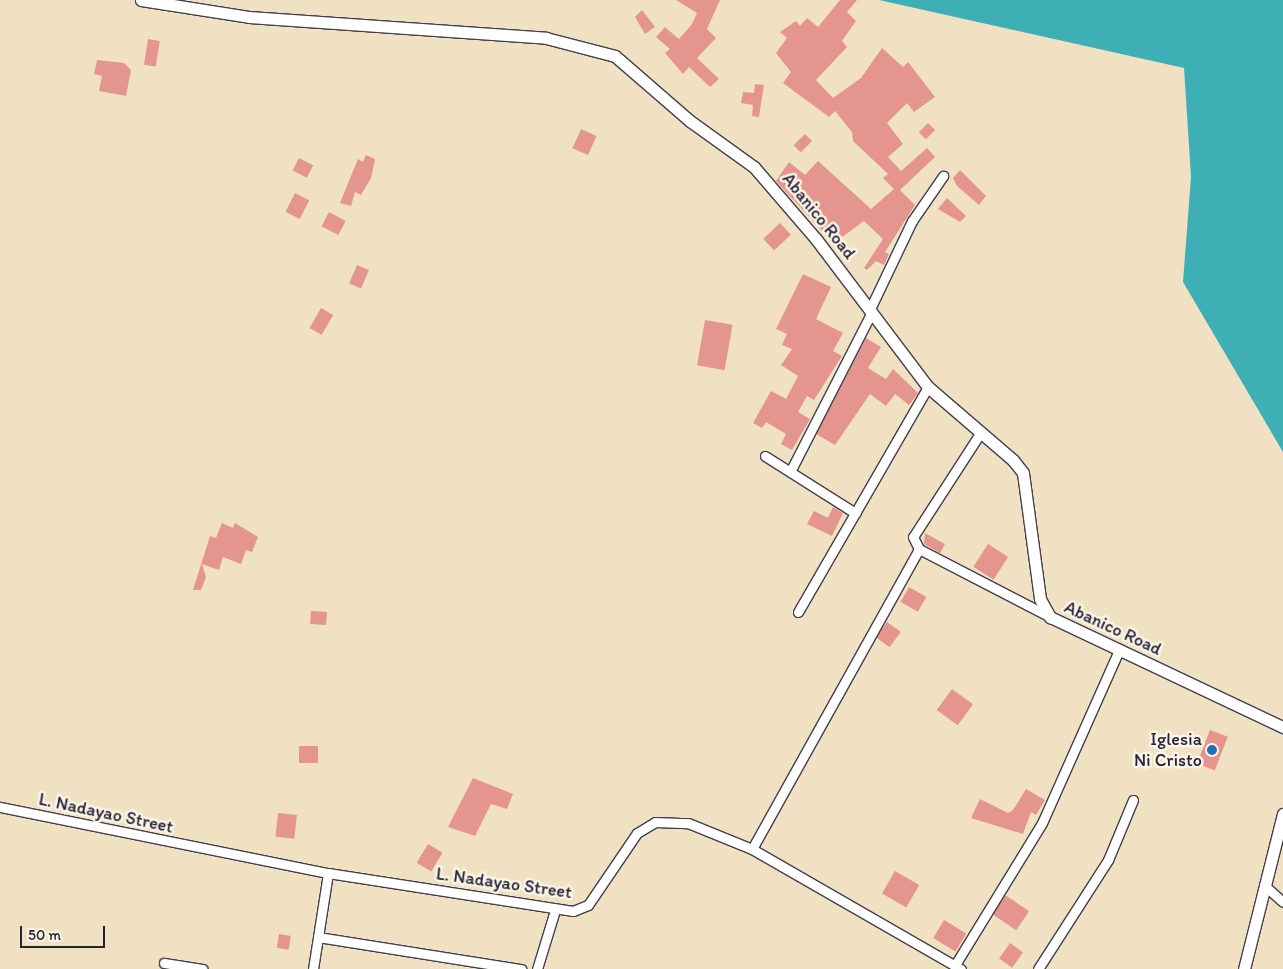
<!DOCTYPE html>
<html>
<head>
<meta charset="utf-8">
<style>
	body { margin:0 }
	#map { position:relative; width:1283px; height:969px; overflow:hidden; background:#f0e1c2; font-family:Itim,sans-serif }
	div>[style] { position:absolute }
	.water>* { inset:0; background:#3dafb5 }
	.building>* { inset:0; background:#e4958e; transform-origin:0 0 }
	.roads { filter:drop-shadow(1px 0 #413f4f) drop-shadow(-1px 0 #413f4f) drop-shadow(0 1px #413f4f) drop-shadow(0 -1px #413f4f) }
	.minor>* { height:9px; margin:-4.5px; padding:0 4.5px; transform-origin:4.5px; border-radius:4.5px; background:#fff }
	.tertiary>* { height:11px; margin:-5.5px; padding:0 5.5px; transform-origin:5.5px; border-radius:5.5px; background:#fff }
	.dots>* { width:14px; height:14px; translate:-50% -50%; box-sizing:border-box; border:2px solid #fcf5e5; border-radius:50% }
	span { translate:-50% -50%; white-space:nowrap; text-align:center; line-height:1.15; -webkit-text-stroke:5px #fcf5e5; paint-order:stroke }
	.street-label { font-size:18px; color:#22223b }
	.poi-label { font-size:18px; color:#22223b }
	.right { translate:-100% -50%; text-align:right }
	.scale { position:absolute; left:20px; top:926px; width:85px; height:22px; box-sizing:border-box; border:2px solid #22223b; border-top:0; padding-left:6px; font-size:15px; line-height:18px; white-space:nowrap; color:#22223b; -webkit-text-stroke:4px #fcf5e5; paint-order:stroke }
</style>
</head>
<body>
<div id="map">
	<div class="water">
		<div style="clip-path:polygon(879px 0,1283px 0,1283px 452px,1183px 282px,1191px 177px,1184px 68px)"></div>
	</div>
	<div class="building">
		<div style="clip-path:polygon(676px 0,720px 0,707px 29px,716px 38px,697px 58px,719px 79px,710px 87px,689px 67px,683px 74px,665px 53px,670px 49px,656px 37px,665px 27px,679px 39px,692px 24px,697px 13px)"></div>
		<div style="clip-path:polygon(840px 0,857px 0,847px 12px,856px 21px,842px 41px,847px 47px,816px 80px,833px 98px,861px 78px,882px 48px,903px 67px,908px 62px,935px 97px,914px 112px,907px 103px,887px 123px,903px 144px,888px 157px,901px 171px,927px 148px,935px 157px,900px 190px,915px 205px,885px 252px,889px 254px,884px 265px,876px 261px,867px 270px,864px 268px,883px 239px,864px 221px,838px 240px,826px 235px,776px 181px,789px 162px,805px 175px,818px 161px,871px 209px,894px 189px,883px 178px,888px 174px,853px 141px,852px 132px,835px 111px,829px 117px,783px 83px,791px 72px,776px 53px,787px 38px,780px 32px,796px 21px,800px 26px,807px 18px,818px 27px)"></div>
		<div style="clip-path:polygon(642px 10px,655px 27px,645px 34px,635px 17px)"></div>
		<div style="left:148px;top:39px;width:12px;height:26px;rotate:9deg"></div>
		<div style="clip-path:polygon(97px 60px,124px 63px,131px 70px,126px 96px,99px 91px,102px 76px,94px 74px)"></div>
		<div style="clip-path:polygon(755px 84px,764px 85px,759px 117px,752px 116px,753px 105px,741px 103px,743px 92px,754px 93px)"></div>
		<div style="left:928px;top:123px;width:10px;height:13px;rotate:45deg"></div>
		<div style="left:581px;top:129px;width:17px;height:21px;rotate:24deg"></div>
		<div style="left:805px;top:134px;width:10px;height:16px;rotate:45deg"></div>
		<div style="clip-path:polygon(366px 155px,375px 159px,371px 178px,361px 195px,355px 192px,351px 206px,340px 203px,358px 159px,363px 162px)"></div>
		<div style="left:299px;top:158px;width:16px;height:14px;rotate:27deg"></div>
		<div style="clip-path:polygon(960px 170px,986px 196px,979px 205px,957px 186px,953px 178px)"></div>
		<div style="left:295px;top:193px;width:16px;height:21px;rotate:27deg"></div>
		<div style="clip-path:polygon(947px 198px,966px 216px,960px 222px,938px 209px)"></div>
		<div style="left:329px;top:212px;width:19px;height:16px;rotate:28deg"></div>
		<div style="left:780px;top:223px;width:16px;height:23px;rotate:47deg"></div>
		<div style="left:357px;top:265px;width:13px;height:20px;rotate:23deg"></div>
		<div style="clip-path:polygon(803px 274px,831px 287px,816px 319px,843px 333px,833px 351px,842px 356px,814px 400px,807px 396px,798px 412px,810px 419px,792px 450px,781px 444px,786px 434px,766px 422px,762px 428px,753px 423px,771px 391px,786px 399px,798px 376px,781px 365px,792px 349px,782px 345px,787px 334px,776px 329px)"></div>
		<div style="left:321px;top:308px;width:14px;height:23px;rotate:30deg"></div>
		<div style="left:705px;top:320px;width:28px;height:46px;rotate:10deg"></div>
		<div style="clip-path:polygon(866px 338px,881px 347px,868px 368px,886px 379px,893px 369px,918px 393px,909px 405px,895px 394px,886px 406px,870px 394px,835px 445px,816px 434px)"></div>
		<div style="clip-path:polygon(833px 507px,843px 513px,832px 536px,807px 524px,814px 511px,828px 518px)"></div>
		<div style="clip-path:polygon(222px 523px,233px 528px,235px 523px,258px 537px,252px 552px,246px 550px,241px 564px,223px 557px,219px 570px,202px 564px,206px 577px,201px 590px,193px 590px,210px 536px,216px 538px)"></div>
		<div style="clip-path:polygon(925px 533px,945px 544px,940px 553px,924px 544px)"></div>
		<div style="left:988px;top:544px;width:24px;height:27px;rotate:33deg"></div>
		<div style="left:909px;top:587px;width:20px;height:17px;rotate:30deg"></div>
		<div style="left:311px;top:611px;width:16px;height:13px;rotate:4deg"></div>
		<div style="left:887px;top:622px;width:17px;height:19px;rotate:36deg"></div>
		<div style="left:952px;top:689px;width:26px;height:26px;rotate:36deg"></div>
		<div style="left:1210px;top:730px;width:19px;height:36px;rotate:21deg"></div>
		<div style="left:299px;top:746px;width:19px;height:17px"></div>
		<div style="clip-path:polygon(473px 778px,513px 794px,507px 809px,491px 804px,475px 836px,448px 827px)"></div>
		<div style="clip-path:polygon(1026px 789px,1045px 800px,1036px 815px,1031px 812px,1023px 834px,971px 818px,980px 799px,1008px 813px,1013px 810px)"></div>
		<div style="left:278px;top:813px;width:19px;height:24px;rotate:6deg"></div>
		<div style="left:428px;top:844px;width:17px;height:22px;rotate:31deg"></div>
		<div style="left:895px;top:871px;width:28px;height:26px;rotate:30deg"></div>
		<div style="left:1005px;top:895px;width:29px;height:23px;rotate:34deg"></div>
		<div style="left:944px;top:920px;width:26px;height:21px;rotate:31deg"></div>
		<div style="left:279px;top:934px;width:12px;height:14px;rotate:9deg"></div>
		<div style="left:1010px;top:943px;width:16px;height:19px;rotate:35deg"></div>
	</div>
	<div class="roads">
		<div class="minor">
			<div style="left:870px;top:309px;width:98px;rotate:-64.5deg"></div>
			<div style="left:912px;top:221px;width:55px;rotate:-55.4deg"></div>
			<div style="left:979px;top:435px;width:121px;rotate:122.9deg"></div>
			<div style="left:913px;top:537px;width:13px;rotate:63deg"></div>
			<div style="left:919px;top:549px;width:148px;rotate:27.4deg"></div>
			<div style="left:765px;top:456px;width:107px;rotate:32.3deg"></div>
			<div style="left:791px;top:470px;width:178px;rotate:-62.9deg"></div>
			<div style="left:798px;top:612px;width:260px;rotate:-60deg"></div>
			<div style="left:0;top:807px;width:335px;rotate:11.4deg"></div>
			<div style="left:328px;top:873px;width:248px;rotate:8.8deg"></div>
			<div style="left:573px;top:911px;width:16px;rotate:-22deg"></div>
			<div style="left:588px;top:905px;width:87px;rotate:-55.8deg"></div>
			<div style="left:637px;top:833px;width:21px;rotate:-31deg"></div>
			<div style="left:655px;top:822px;width:33px;rotate:2deg"></div>
			<div style="left:688px;top:823px;width:69px;rotate:22.1deg"></div>
			<div style="left:752px;top:849px;width:241px;rotate:29.9deg"></div>
			<div style="left:752px;top:849px;width:343px;rotate:-60.9deg"></div>
			<div style="left:1264px;top:885px;width:25px;rotate:42deg"></div>
			<div style="left:318px;top:937px;width:206px;rotate:9deg"></div>
			<div style="left:164px;top:963px;width:39px;rotate:9deg"></div>
			<div style="left:955px;top:965px;width:167px;rotate:-58.5deg"></div>
			<div style="left:1042px;top:823px;width:189px;rotate:-66deg"></div>
			<div style="left:313px;top:969px;width:97px;rotate:-81.1deg"></div>
			<div style="left:537px;top:969px;width:62px;rotate:-73deg"></div>
			<div style="left:1038px;top:969px;width:130px;rotate:-57.3deg"></div>
			<div style="left:1108px;top:860px;width:65px;rotate:-67.4deg"></div>
		</div>
		<div class="tertiary">
			<div style="left:141px;top:0;width:109px;rotate:8.9deg"></div>
			<div style="left:249px;top:17px;width:298px;rotate:4deg"></div>
			<div style="left:546px;top:38px;width:71px;rotate:14.6deg"></div>
			<div style="left:615px;top:56px;width:99px;rotate:40.9deg"></div>
			<div style="left:690px;top:121px;width:79px;rotate:35.7deg"></div>
			<div style="left:754px;top:167px;width:95px;rotate:49.3deg"></div>
			<div style="left:816px;top:239px;width:186px;rotate:52.9deg"></div>
			<div style="left:928px;top:387px;width:112px;rotate:40.7deg"></div>
			<div style="left:1013px;top:460px;width:16px;rotate:52deg"></div>
			<div style="left:1023px;top:473px;width:127px;rotate:82.3deg"></div>
			<div style="left:1040px;top:599px;width:21px;rotate:61deg"></div>
			<div style="left:1050px;top:617px;width:258px;rotate:25.3deg"></div>
			<div style="left:1244px;top:969px;width:160px;rotate:-75.9deg"></div>
		</div>
	</div>
	<div class="dots">
		<div style="left:1212px;top:750px;background:#1f6fb2"></div>
	</div>
	<div class="street-label">
		<span style="left:819px;top:216px;rotate:51deg">Abanico Road</span>
		<span style="left:1113px;top:628px;rotate:25deg">Abanico Road</span>
		<span style="left:106px;top:813px;rotate:12deg">L. Nadayao Street</span>
		<span style="left:504px;top:883px;rotate:8deg">L. Nadayao Street</span>
	</div>
	<div class="poi-label">
		<span class="right" style="left:1202px;top:750px">Iglesia<br>Ni Cristo</span>
	</div>
	<div class="scale">50 m</div>
</div>
</body>
</html>
